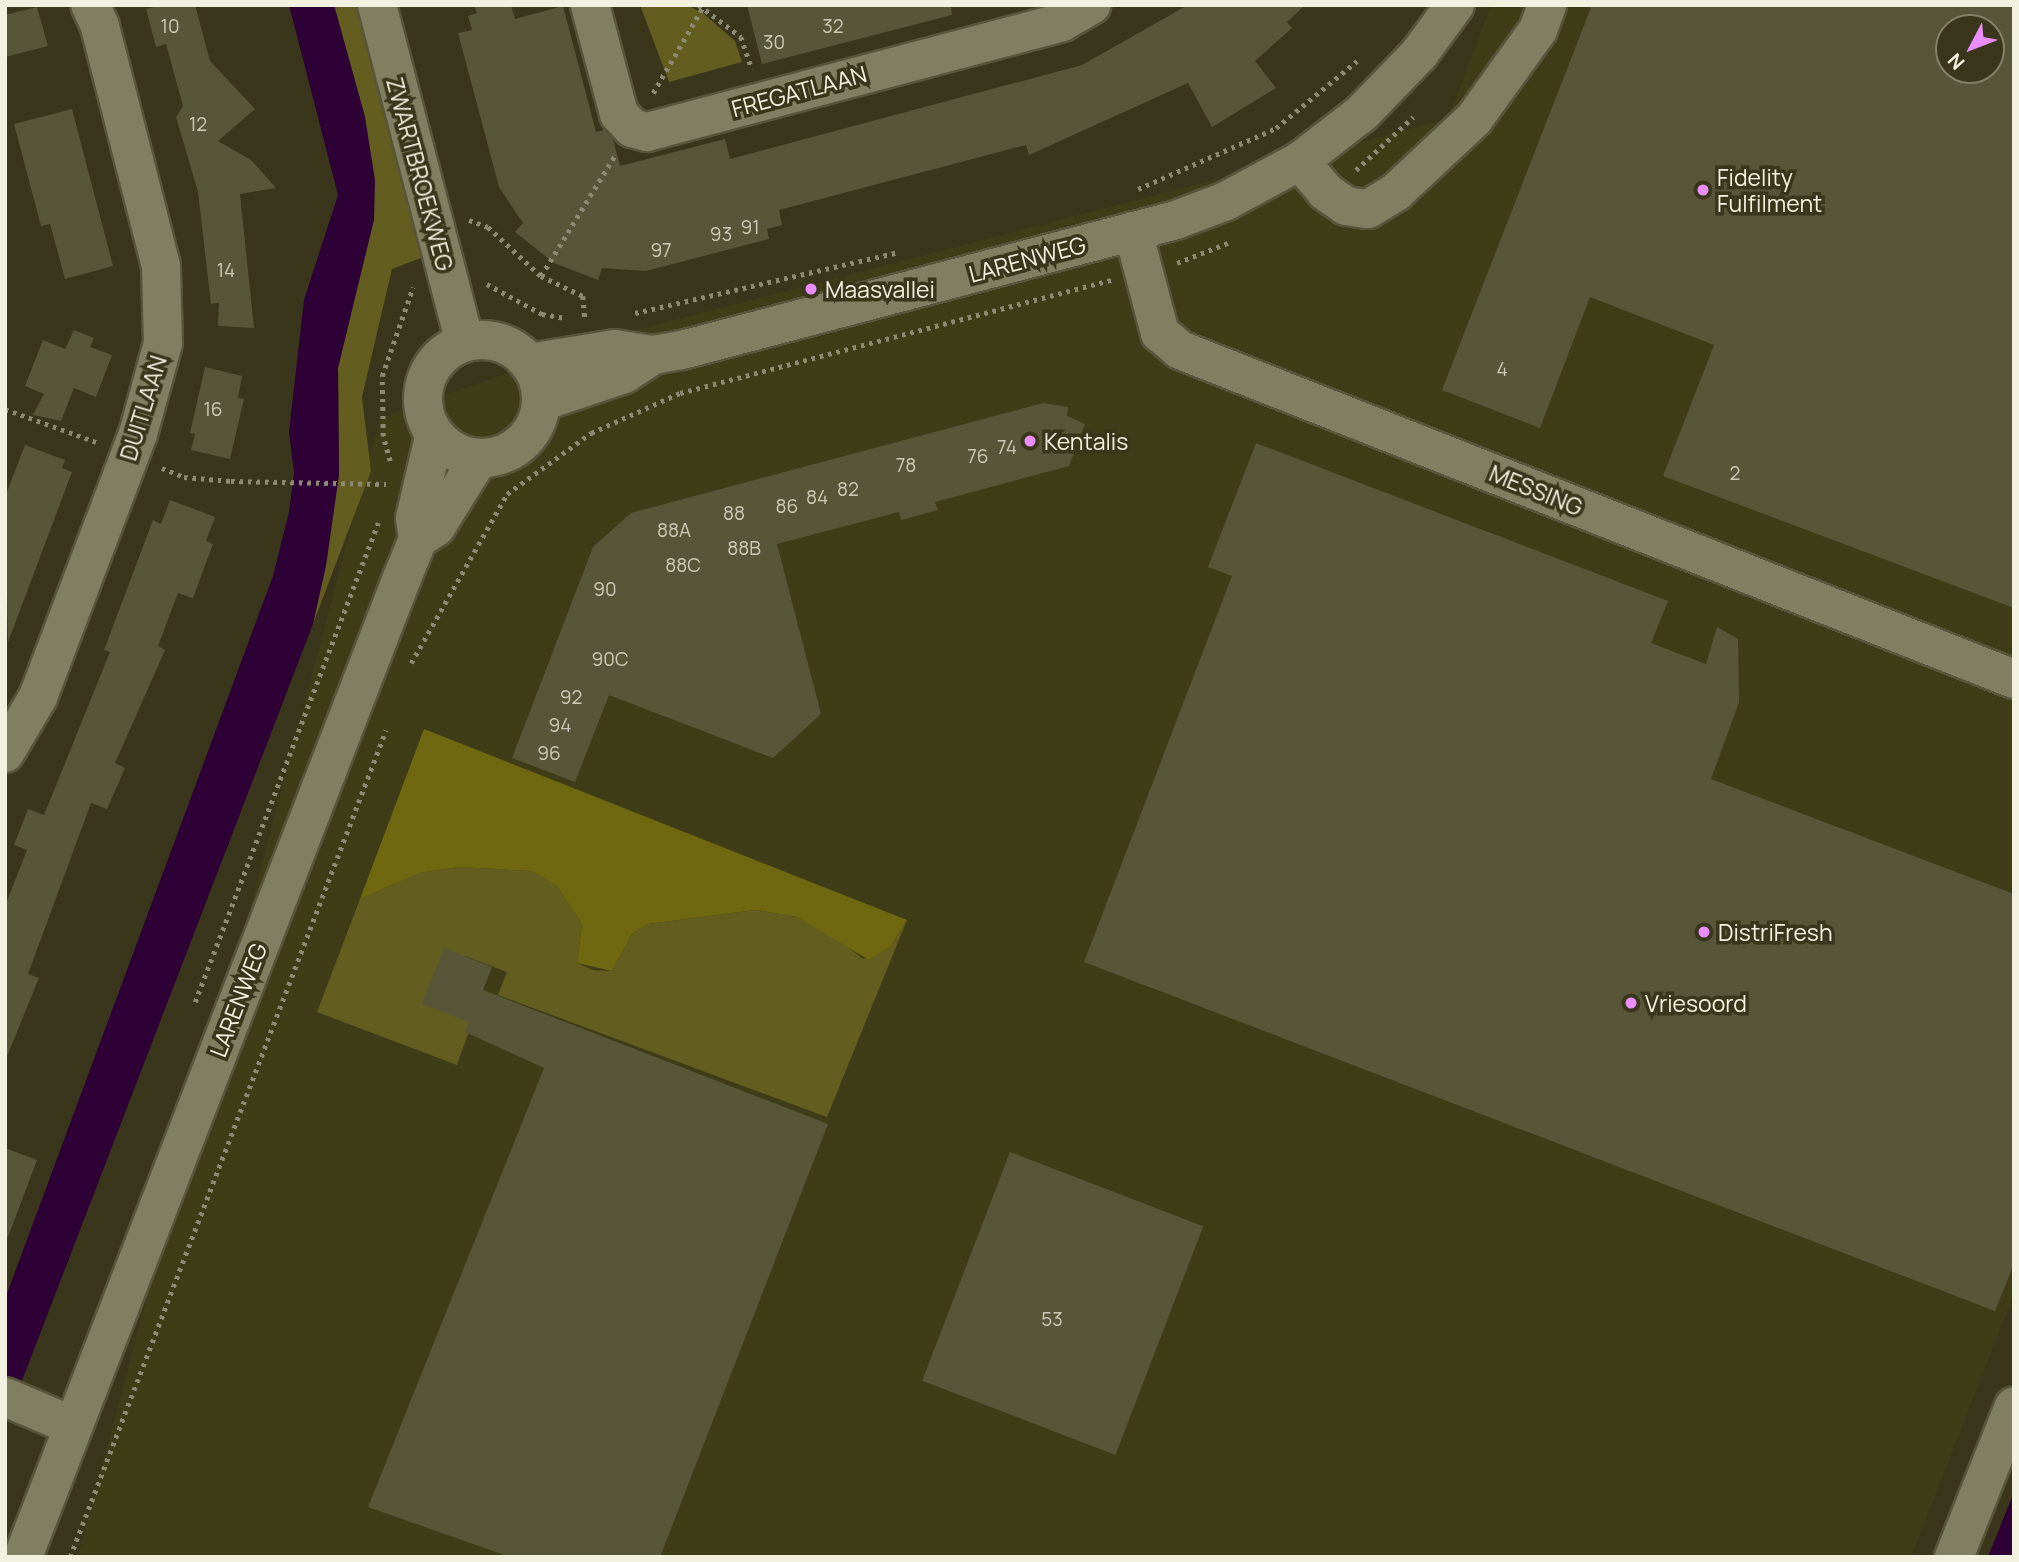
<!DOCTYPE html>
<html>
<head>
<meta charset="utf-8">
<style>
	body { margin:0 }
	#map { position:relative; width:2019px; height:1562px; overflow:hidden; background:#39361b; font-family:Manrope,sans-serif }
	div>[style] { position:absolute }
	.built>* { inset:0; background:#3f3c18 }
	.green>* { inset:0; background:#635d20 }
	.forest>* { inset:0; background:#6f6810 }
	.water>* { inset:0; background:#2d0135 }
	.building>* { inset:0; background:#585639; transform-origin:0 0 }
	.path>* { height:4.5px; margin-top:-2.25px; transform-origin:0; background:repeating-linear-gradient(90deg,#8d8a74 0 3.5px,transparent 0 8.5px) }
	.roads { filter:drop-shadow(2px 0 #57553c) drop-shadow(-2px 0 #57553c) drop-shadow(0 2px #57553c) drop-shadow(0 -2px #57553c) }
	.minor>* { height:38px; margin:-19px; padding:0 19px; transform-origin:19px; border-radius:19px; background:#817f61 }
	.minor>.ring { margin:-19px; padding:0; box-sizing:content-box; background:none; border:38px solid #817f61; border-radius:50% }
	.dots>* { width:19px; height:19px; translate:-50% -50%; box-sizing:border-box; border:4px solid #39361b; border-radius:50% }
	span { translate:-50% -50%; white-space:nowrap; text-align:center; line-height:1.15; -webkit-text-stroke:7px #39361b; paint-order:stroke }
	.number-label { font-size:19px; color:#cccab6 }
	.number-label span { -webkit-text-stroke-width:0 }
	.street-label { font-size:23px; color:#f2f1e0 }
	.poi-label { font-size:23px; color:#f2f1e0 }
	.left { translate:0 -50%; text-align:left }
	.frame { position:absolute; inset:0; border:7px solid #f2f1e0; pointer-events:none }
	.north { position:absolute; left:1935px; top:14px; width:70px; height:70px; box-sizing:border-box; background:#39361b; border:2px solid #83816a; border-radius:50%; rotate:228deg; font-size:19px; font-weight:700; line-height:28px; text-align:center; color:#f2f1e0 }
	.north::after { content:''; display:block; margin:auto; width:24px; height:32px; background:#eb8dfc; clip-path:polygon(50% 0,100% 100%,50% 72%,0 100%) }
</style>
</head>
<body>
<div id="map">
	<div class="built">
		<div style="clip-path:polygon(evenodd,1491px 5px,2014px 5px,2014px 1294px,1911px 1557px,78px 1557px,380px 418px,609px 337px,1448px 119px,1491px 5px,1949px 28px,1991px 28px,1991px 70px,1949px 70px,1949px 28px)"></div>
	</div>
	<div class="green">
		<div style="clip-path:polygon(334px 5px,357px 5px,421px 258px,392px 269px,362px 397px,371px 471px,313px 624px,339px 475px,338px 368px,352px 308px,365px 117px)"></div>
		<div style="clip-path:polygon(640px 5px,687px 5px,704px 14px,735px 41px,742px 62px,669px 82px)"></div>
		<div style="clip-path:polygon(459px 867px,531px 871px,556px 885px,582px 924px,577px 963px,593px 970px,612px 971px,632px 934px,648px 924px,756px 910px,797px 917px,836px 937px,863px 959px,891px 946px,907px 920px,827px 1117px,498px 995px,507px 972px,465px 956px,443px 1010px,472px 1023px,457px 1065px,317px 1012px,360px 899px,418px 873px)"></div>
	</div>
	<div class="forest">
		<div style="clip-path:polygon(424px 729px,907px 920px,891px 946px,869px 960px,797px 917px,756px 910px,648px 924px,632px 934px,612px 971px,577px 963px,582px 924px,556px 885px,531px 871px,459px 867px,419px 873px,360px 899px)"></div>
	</div>
	<div class="water">
		<div style="clip-path:polygon(289px 5px,334px 5px,365px 117px,375px 180px,374px 220px,338px 368px,339px 475px,326px 566px,313px 624px,5px 1425px,5px 1299px,273px 576px,289px 512px,294px 473px,289px 432px,304px 300px,338px 195px)"></div>
		<div style="clip-path:polygon(2014px 1492px,2014px 1557px,1988px 1557px)"></div>
	</div>
	<div class="building">
		<div style="clip-path:polygon(162px 5px,195px 5px,210px 61px,255px 109px,218px 141px,251px 160px,276px 188px,240px 194px,254px 328px,218px 326px,219px 303px,211px 304px,198px 192px,176px 117px,183px 106px,166px 44px,156px 47px,146px 9px)"></div>
		<div style="clip-path:polygon(474px 5px,511px 5px,515px 19px,563px 6px,596px 132px,604px 130px,613px 140px,620px 166px,725px 139px,730px 159px,1082px 65px,1188px 5px,1305px 5px,1287px 22px,1292px 28px,1255px 61px,1276px 88px,1212px 127px,1188px 83px,1029px 155px,1026px 145px,779px 210px,782px 225px,767px 229px,769px 239px,646px 271px,602px 268px,598px 280px,554px 263px,515px 232px,523px 223px,499px 187px,458px 33px,472px 30px,468px 16px,477px 13px)"></div>
		<div style="clip-path:polygon(747px 5px,951px 5px,952px 15px,762px 64px)"></div>
		<div style="clip-path:polygon(evenodd,1592px 5px,2014px 5px,2014px 608px,1663px 476px,1714px 345px,1590px 297px,1540px 428px,1442px 390px,1592px 5px,1949px 28px,1991px 28px,1991px 70px,1949px 70px,1949px 28px)"></div>
		<div style="clip-path:polygon(37px 7px,48px 46px,5px 57px,5px 15px)"></div>
		<div style="clip-path:polygon(72px 109px,113px 266px,65px 279px,50px 224px,41px 226px,14px 124px)"></div>
		<div style="clip-path:polygon(74px 330px,94px 338px,90px 347px,112px 355px,96px 397px,74px 388px,61px 421px,33px 415px,44px 394px,25px 386px,43px 340px,65px 349px)"></div>
		<div style="clip-path:polygon(205px 367px,242px 376px,238px 398px,244px 399px,230px 459px,191px 450px,195px 434px,190px 433px)"></div>
		<div style="clip-path:polygon(1043px 403px,1068px 407px,1067px 416px,1085px 424px,1069px 466px,935px 502px,938px 510px,901px 520px,899px 512px,777px 544px,821px 714px,773px 758px,609px 695px,575px 782px,512px 758px,593px 547px,631px 513px)"></div>
		<div style="clip-path:polygon(1256px 443px,1668px 601px,1651px 643px,1706px 664px,1717px 627px,1738px 639px,1739px 702px,1711px 779px,2014px 894px,2014px 1264px,1995px 1311px,1084px 962px,1232px 576px,1208px 567px)"></div>
		<div style="clip-path:polygon(25px 445px,65px 460px,62px 468px,72px 472px,8px 642px,5px 497px)"></div>
		<div style="clip-path:polygon(170px 500px,215px 517px,206px 541px,213px 544px,193px 598px,178px 593px,158px 646px,165px 650px,115px 763px,125px 768px,107px 809px,91px 803px,28px 974px,39px 978px,5px 1061px,5px 906px,27px 850px,14px 845px,28px 809px,44px 815px,110px 652px,104px 650px,153px 520px,161px 524px)"></div>
		<div style="clip-path:polygon(444px 948px,492px 967px,483px 990px,828px 1124px,660px 1557px,510px 1557px,368px 1507px,544px 1068px,465px 1032px,469px 1022px,422px 1004px)"></div>
		<div style="clip-path:polygon(5px 1148px,37px 1160px,8px 1237px,5px 1236px)"></div>
		<div style="left:1010px;top:1152px;width:207px;height:245px;rotate:21deg"></div>
	</div>
	<div class="path">
		<div style="left:699px;top:5px;width:53px;rotate:37.3deg"></div>
		<div style="left:741px;top:37px;width:34px;rotate:71deg"></div>
		<div style="left:653px;top:93px;width:102px;rotate:-59.9deg"></div>
		<div style="left:1356px;top:170px;width:78px;rotate:-42.9deg"></div>
		<div style="left:1138px;top:189px;width:151px;rotate:-23.8deg"></div>
		<div style="left:1276px;top:128px;width:105px;rotate:-39.6deg"></div>
		<div style="left:469px;top:220px;width:20px;rotate:20deg"></div>
		<div style="left:488px;top:227px;width:72px;rotate:42.8deg"></div>
		<div style="left:541px;top:276px;width:47px;rotate:25.5deg"></div>
		<div style="left:583px;top:296px;width:21px;rotate:85deg"></div>
		<div style="left:1177px;top:263px;width:57px;rotate:-21.6deg"></div>
		<div style="left:541px;top:276px;width:140px;rotate:-58.5deg"></div>
		<div style="left:487px;top:284px;width:63px;rotate:28.6deg"></div>
		<div style="left:542px;top:314px;width:22px;rotate:10deg"></div>
		<div style="left:635px;top:313px;width:271px;rotate:-13deg"></div>
		<div style="left:5px;top:409px;width:97px;rotate:19.9deg"></div>
		<div style="left:390px;top:461px;width:26px;rotate:-106deg"></div>
		<div style="left:383px;top:436px;width:60px;rotate:-91deg"></div>
		<div style="left:382px;top:376px;width:94px;rotate:-70.8deg"></div>
		<div style="left:162px;top:468px;width:24px;rotate:22deg"></div>
		<div style="left:184px;top:477px;width:47px;rotate:4.9deg"></div>
		<div style="left:231px;top:481px;width:155px;rotate:1.1deg"></div>
		<div style="left:411px;top:663px;width:194px;rotate:-60.4deg"></div>
		<div style="left:507px;top:494px;width:104px;rotate:-36deg"></div>
		<div style="left:591px;top:433px;width:98px;rotate:-24.2deg"></div>
		<div style="left:680px;top:393px;width:446px;rotate:-14.7deg"></div>
		<div style="left:195px;top:1002px;width:513px;rotate:-69.09deg"></div>
		<div style="left:70px;top:1557px;width:885px;rotate:-69.09deg"></div>
	</div>
	<div class="roads">
		<div class="minor">
			<div style="left:377px;top:5px;width:348px;rotate:75.4deg"></div>
			<div style="left:590px;top:5px;width:113px;rotate:75.1deg"></div>
			<div style="left:619px;top:114px;width:19px;rotate:47deg"></div>
			<div style="left:632px;top:128px;width:16px;rotate:15deg"></div>
			<div style="left:647px;top:132px;width:429px;rotate:-14.8deg"></div>
			<div style="left:1062px;top:22px;width:34px;rotate:-30deg"></div>
			<div style="left:1300px;top:161px;width:40px;rotate:50deg"></div>
			<div style="left:1326px;top:192px;width:24px;rotate:35deg"></div>
			<div style="left:1346px;top:206px;width:22px;rotate:8deg"></div>
			<div style="left:1368px;top:209px;width:33px;rotate:-31deg"></div>
			<div style="left:1396px;top:192px;width:107px;rotate:-43.1deg"></div>
			<div style="left:1474px;top:119px;width:110px;rotate:-54.3deg"></div>
			<div style="left:1538px;top:30px;width:27px;rotate:-70deg"></div>
			<div style="left:1133px;top:231px;width:106px;rotate:75.2deg"></div>
			<div style="left:1160px;top:333px;width:26px;rotate:40deg"></div>
			<div style="left:1180px;top:350px;width:897px;rotate:21.53deg"></div>
			<div class="ring" style="left:423px;top:340px;width:80px;height:80px"></div>
			<div style="left:529px;top:363px;width:87px;rotate:-9.2deg"></div>
			<div style="left:615px;top:349px;width:38px;rotate:9deg"></div>
			<div style="left:653px;top:355px;width:29px;rotate:-10deg"></div>
			<div style="left:682px;top:350px;width:511px;rotate:-14.74deg"></div>
			<div style="left:1176px;top:220px;width:53px;rotate:-20.8deg"></div>
			<div style="left:1226px;top:201px;width:84px;rotate:-28.4deg"></div>
			<div style="left:1300px;top:161px;width:78px;rotate:-37.7deg"></div>
			<div style="left:1362px;top:113px;width:82px;rotate:-46deg"></div>
			<div style="left:1419px;top:54px;width:61px;rotate:-53.7deg"></div>
			<div style="left:541px;top:402px;width:88px;rotate:-18.6deg"></div>
			<div style="left:624px;top:374px;width:35px;rotate:-33deg"></div>
			<div style="left:418px;top:539px;width:21px;rotate:-98deg"></div>
			<div style="left:415px;top:518px;width:83px;rotate:-76.8deg"></div>
			<div style="left:5px;top:753px;width:65px;rotate:-59.5deg"></div>
			<div style="left:38px;top:697px;width:281px;rotate:-69.2deg"></div>
			<div style="left:138px;top:434px;width:94px;rotate:-74.6deg"></div>
			<div style="left:163px;top:343px;width:77px;rotate:-91.5deg"></div>
			<div style="left:161px;top:266px;width:248px;rotate:-104.3deg"></div>
			<div style="left:100px;top:26px;width:23px;rotate:-115deg"></div>
			<div style="left:5px;top:1397px;width:74px;rotate:23.1deg"></div>
			<div style="left:23px;top:1557px;width:1050px;rotate:-68.84deg"></div>
			<div style="left:402px;top:578px;width:42px;rotate:-67.7deg"></div>
			<div style="left:418px;top:539px;width:22px;rotate:-34deg"></div>
			<div style="left:436px;top:527px;width:81px;rotate:-58.1deg"></div>
			<div style="left:1954px;top:1557px;width:162px;rotate:-68.3deg"></div>
		</div>
	</div>
	<div class="dots">
		<div style="left:1703px;top:190px;background:#eb8dfc"></div>
		<div style="left:811px;top:289px;background:#eb8dfc"></div>
		<div style="left:1030px;top:441px;background:#eb8dfc"></div>
		<div style="left:1704px;top:932px;background:#eb8dfc"></div>
		<div style="left:1631px;top:1003px;background:#eb8dfc"></div>
	</div>
	<div class="number-label">
		<span style="left:170px;top:27px">10</span>
		<span style="left:833px;top:27px">32</span>
		<span style="left:774px;top:43px">30</span>
		<span style="left:198px;top:125px">12</span>
		<span style="left:750px;top:228px">91</span>
		<span style="left:721px;top:235px">93</span>
		<span style="left:661px;top:251px">97</span>
		<span style="left:226px;top:271px">14</span>
		<span style="left:1502px;top:370px">4</span>
		<span style="left:213px;top:410px">16</span>
		<span style="left:1007px;top:448px">74</span>
		<span style="left:978px;top:457px">76</span>
		<span style="left:906px;top:466px">78</span>
		<span style="left:1735px;top:474px">2</span>
		<span style="left:848px;top:490px">82</span>
		<span style="left:817px;top:498px">84</span>
		<span style="left:787px;top:507px">86</span>
		<span style="left:734px;top:514px">88</span>
		<span style="left:674px;top:531px">88A</span>
		<span style="left:744px;top:549px">88B</span>
		<span style="left:683px;top:566px">88C</span>
		<span style="left:605px;top:590px">90</span>
		<span style="left:610px;top:660px">90C</span>
		<span style="left:571px;top:698px">92</span>
		<span style="left:560px;top:726px">94</span>
		<span style="left:549px;top:754px">96</span>
		<span style="left:1052px;top:1320px">53</span>
	</div>
	<div class="street-label">
		<span style="left:799px;top:91px;rotate:-15deg">FREGATLAAN</span>
		<span style="left:420px;top:174px;rotate:75deg">ZWARTBROEKWEG</span>
		<span style="left:1027px;top:259px;rotate:-15deg">LARENWEG</span>
		<span style="left:143px;top:408px;rotate:-73deg">DUITLAAN</span>
		<span style="left:1536px;top:490px;rotate:22deg">MESSING</span>
		<span style="left:238px;top:1000px;rotate:-69deg">LARENWEG</span>
	</div>
	<div class="poi-label">
		<span class="left" style="left:1717px;top:190px">Fidelity<br>Fulfilment</span>
		<span class="left" style="left:825px;top:289px">Maasvallei</span>
		<span class="left" style="left:1044px;top:441px">Kentalis</span>
		<span class="left" style="left:1718px;top:932px">DistriFresh</span>
		<span class="left" style="left:1645px;top:1003px">Vriesoord</span>
	</div>
	<div class="frame"></div>
	<div class="north">N</div>
</div>
</body>
</html>
